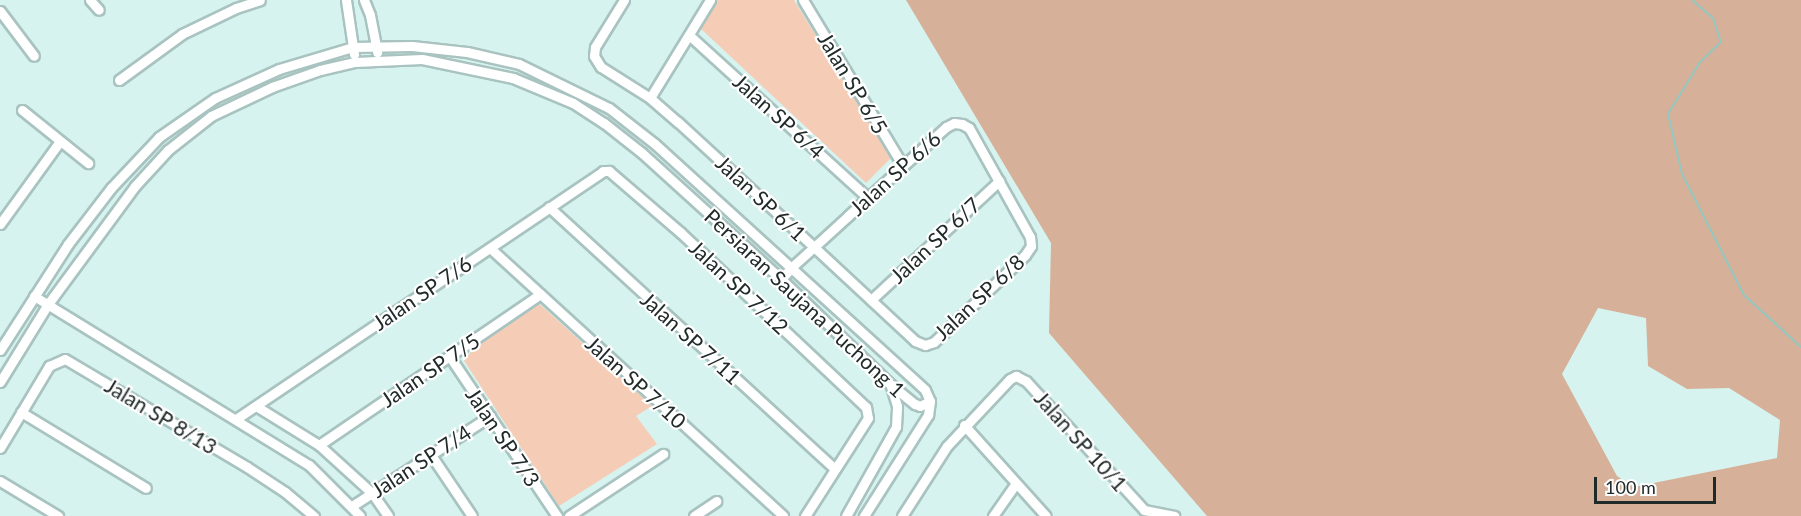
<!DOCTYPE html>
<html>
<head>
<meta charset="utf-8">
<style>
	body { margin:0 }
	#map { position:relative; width:1801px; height:516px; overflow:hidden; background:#d7f3ef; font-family:Lato,sans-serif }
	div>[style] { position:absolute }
	.green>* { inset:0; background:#f5cdb6 }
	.forest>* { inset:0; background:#d6b099 }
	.stream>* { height:2px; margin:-1px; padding:0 1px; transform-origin:1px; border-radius:1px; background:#93c8c1 }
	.roads { filter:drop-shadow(2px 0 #a8c3c0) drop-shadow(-2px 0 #a8c3c0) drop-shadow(0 2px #a8c3c0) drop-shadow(0 -2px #a8c3c0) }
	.minor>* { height:9px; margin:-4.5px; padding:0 4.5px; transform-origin:4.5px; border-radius:4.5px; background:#fff }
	span { translate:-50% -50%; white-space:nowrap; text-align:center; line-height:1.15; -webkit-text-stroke:4.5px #fff; paint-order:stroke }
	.street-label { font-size:21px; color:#202b29 }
	.scale { position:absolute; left:1594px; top:477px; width:122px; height:27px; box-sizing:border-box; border:3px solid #202b29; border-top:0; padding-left:8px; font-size:18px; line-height:21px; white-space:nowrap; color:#202b29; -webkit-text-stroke:4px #fff; paint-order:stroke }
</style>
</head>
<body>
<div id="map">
	<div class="green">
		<div style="clip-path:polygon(716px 0,794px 0,891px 158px,866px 183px,700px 28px)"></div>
		<div style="clip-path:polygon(534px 299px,652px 406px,636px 416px,657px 444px,559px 506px,463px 359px)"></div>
	</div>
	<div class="forest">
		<div style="clip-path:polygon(evenodd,906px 0,1801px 0,1801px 516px,1207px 516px,1049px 333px,1051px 243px,906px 0,1598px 308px,1646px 318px,1648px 366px,1687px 389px,1729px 388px,1780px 420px,1777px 458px,1634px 487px,1617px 476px,1562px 374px,1598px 308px)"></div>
	</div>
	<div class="stream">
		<div style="left:1692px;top:0;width:28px;rotate:41deg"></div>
		<div style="left:1713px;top:18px;width:25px;rotate:72deg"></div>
		<div style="left:1721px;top:42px;width:29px;rotate:136deg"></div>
		<div style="left:1700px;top:62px;width:61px;rotate:121.6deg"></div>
		<div style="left:1668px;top:114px;width:62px;rotate:76.9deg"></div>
		<div style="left:1682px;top:174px;width:136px;rotate:62.9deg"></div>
		<div style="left:1744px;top:295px;width:77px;rotate:42.4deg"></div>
	</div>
	<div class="roads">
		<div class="minor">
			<div style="left:90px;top:0;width:13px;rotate:48deg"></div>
			<div style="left:346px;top:0;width:55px;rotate:81.6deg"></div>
			<div style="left:364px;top:0;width:16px;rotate:68deg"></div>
			<div style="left:370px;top:15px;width:38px;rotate:79deg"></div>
			<div style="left:624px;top:0;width:55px;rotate:121.7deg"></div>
			<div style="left:595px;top:47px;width:9px;rotate:96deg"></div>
			<div style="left:594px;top:56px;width:13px;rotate:58deg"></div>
			<div style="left:601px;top:67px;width:58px;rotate:32.3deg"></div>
			<div style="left:650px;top:98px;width:37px;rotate:41deg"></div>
			<div style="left:678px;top:122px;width:185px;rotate:42.6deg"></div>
			<div style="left:814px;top:247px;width:138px;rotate:42.9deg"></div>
			<div style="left:915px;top:341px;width:11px;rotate:22deg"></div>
			<div style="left:925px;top:345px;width:9px;rotate:-18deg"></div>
			<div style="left:934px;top:342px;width:126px;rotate:-43.7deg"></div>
			<div style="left:1025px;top:255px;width:11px;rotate:-56deg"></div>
			<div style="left:1031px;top:246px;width:9px;rotate:-96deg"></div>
			<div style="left:1030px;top:237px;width:125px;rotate:-119.2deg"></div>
			<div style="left:969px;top:128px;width:8px;rotate:-150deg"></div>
			<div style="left:962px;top:124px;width:8px;rotate:-173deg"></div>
			<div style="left:954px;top:123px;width:9px;rotate:153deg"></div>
			<div style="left:946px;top:127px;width:132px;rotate:137.8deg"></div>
			<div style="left:848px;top:216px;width:46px;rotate:137.6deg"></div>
			<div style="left:814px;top:247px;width:31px;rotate:138deg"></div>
			<div style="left:791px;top:268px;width:15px;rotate:132deg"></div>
			<div style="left:803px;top:0;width:194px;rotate:58.9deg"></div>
			<div style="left:0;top:11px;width:56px;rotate:52.9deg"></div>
			<div style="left:689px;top:35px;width:242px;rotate:42.3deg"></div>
			<div style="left:119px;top:80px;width:78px;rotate:-36.1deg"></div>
			<div style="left:182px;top:34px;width:60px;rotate:-25.7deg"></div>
			<div style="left:236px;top:8px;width:25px;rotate:-18deg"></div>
			<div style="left:650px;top:98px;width:115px;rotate:-58.5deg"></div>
			<div style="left:22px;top:110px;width:85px;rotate:38.8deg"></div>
			<div style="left:549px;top:207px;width:386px;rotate:42.5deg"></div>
			<div style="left:0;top:224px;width:102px;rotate:-54.1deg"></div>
			<div style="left:490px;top:248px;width:397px;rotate:42.4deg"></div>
			<div style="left:34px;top:296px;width:323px;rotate:31.6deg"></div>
			<div style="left:309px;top:465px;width:72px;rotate:45deg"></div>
			<div style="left:871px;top:300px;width:175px;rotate:-42.9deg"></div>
			<div style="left:0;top:350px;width:126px;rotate:-57.3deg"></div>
			<div style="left:68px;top:244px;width:71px;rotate:-52.5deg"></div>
			<div style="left:111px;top:188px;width:70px;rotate:-46.7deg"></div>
			<div style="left:159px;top:137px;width:68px;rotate:-34.9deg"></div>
			<div style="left:215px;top:98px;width:70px;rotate:-24.4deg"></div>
			<div style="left:279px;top:69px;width:77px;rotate:-16.6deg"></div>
			<div style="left:353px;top:47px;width:59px;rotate:-1deg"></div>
			<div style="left:412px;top:46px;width:55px;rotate:6.2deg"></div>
			<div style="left:467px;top:52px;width:53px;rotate:13deg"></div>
			<div style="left:519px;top:64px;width:100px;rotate:26.1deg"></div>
			<div style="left:609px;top:108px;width:58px;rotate:38deg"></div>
			<div style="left:655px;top:144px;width:365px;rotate:42.3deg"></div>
			<div style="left:925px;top:390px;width:12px;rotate:66deg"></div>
			<div style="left:930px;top:401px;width:14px;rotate:98deg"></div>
			<div style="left:928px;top:415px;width:120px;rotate:122.4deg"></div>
			<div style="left:450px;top:357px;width:192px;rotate:56.1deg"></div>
			<div style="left:0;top:382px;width:92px;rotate:-58.4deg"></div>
			<div style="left:48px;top:304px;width:147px;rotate:-53.6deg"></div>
			<div style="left:135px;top:186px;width:49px;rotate:-47.5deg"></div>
			<div style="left:168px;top:150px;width:55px;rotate:-38.3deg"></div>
			<div style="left:211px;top:116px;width:68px;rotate:-25.4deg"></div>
			<div style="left:272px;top:87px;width:51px;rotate:-19.5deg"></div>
			<div style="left:320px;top:70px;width:36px;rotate:-13deg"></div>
			<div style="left:355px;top:62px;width:67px;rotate:-2.6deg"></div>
			<div style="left:422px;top:59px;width:93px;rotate:11.8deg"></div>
			<div style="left:513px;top:78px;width:65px;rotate:22.6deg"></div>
			<div style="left:573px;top:103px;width:37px;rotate:33deg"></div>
			<div style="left:604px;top:123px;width:48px;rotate:38.3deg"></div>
			<div style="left:642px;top:153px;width:188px;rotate:42.2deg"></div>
			<div style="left:781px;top:279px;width:151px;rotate:43.9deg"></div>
			<div style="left:890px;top:384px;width:32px;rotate:39deg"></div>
			<div style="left:915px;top:404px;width:5px;rotate:22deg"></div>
			<div style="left:920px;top:406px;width:11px;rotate:-27deg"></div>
			<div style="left:256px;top:406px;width:74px;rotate:31.8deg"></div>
			<div style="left:319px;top:445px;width:72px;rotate:42.2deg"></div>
			<div style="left:372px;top:493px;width:28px;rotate:55deg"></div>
			<div style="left:21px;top:412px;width:146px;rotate:31.3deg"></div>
			<div style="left:236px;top:419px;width:443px;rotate:-34deg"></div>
			<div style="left:603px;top:171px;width:6px"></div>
			<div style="left:609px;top:171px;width:94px;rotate:40.7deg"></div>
			<div style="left:680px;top:232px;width:255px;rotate:43.3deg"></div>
			<div style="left:866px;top:407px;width:11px;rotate:80deg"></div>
			<div style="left:868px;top:418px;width:117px;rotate:122.7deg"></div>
			<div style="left:964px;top:425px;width:122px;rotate:48deg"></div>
			<div style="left:319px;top:445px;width:268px;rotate:-34.3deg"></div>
			<div style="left:0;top:448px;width:96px;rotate:-59.1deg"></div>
			<div style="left:49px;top:366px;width:17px;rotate:-24deg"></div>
			<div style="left:65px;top:359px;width:212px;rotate:30.7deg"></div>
			<div style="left:247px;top:467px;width:45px;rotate:33.3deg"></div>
			<div style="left:285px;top:492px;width:38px;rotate:40deg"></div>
			<div style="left:431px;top:455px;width:73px;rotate:56.1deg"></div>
			<div style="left:0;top:481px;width:68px;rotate:31.1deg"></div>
			<div style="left:352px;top:506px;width:165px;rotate:-33.1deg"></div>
			<div style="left:1144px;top:510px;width:31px;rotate:11deg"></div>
			<div style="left:569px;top:516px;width:113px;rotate:-33.4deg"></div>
			<div style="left:694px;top:516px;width:27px;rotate:-34deg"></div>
			<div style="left:846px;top:516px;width:102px;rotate:-60.7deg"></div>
			<div style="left:896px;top:427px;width:21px;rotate:-87deg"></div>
			<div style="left:897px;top:406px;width:21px;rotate:-107deg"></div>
			<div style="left:902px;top:516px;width:83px;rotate:-57.3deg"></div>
			<div style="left:947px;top:446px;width:92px;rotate:-46.8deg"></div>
			<div style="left:1010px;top:379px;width:7px;rotate:-27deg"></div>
			<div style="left:1016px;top:376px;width:11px;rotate:27deg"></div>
			<div style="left:1026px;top:381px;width:175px;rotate:47.5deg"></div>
			<div style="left:993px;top:516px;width:39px;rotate:-55deg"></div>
		</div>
	</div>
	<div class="street-label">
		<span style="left:853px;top:83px;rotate:59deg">Jalan SP 6/5</span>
		<span style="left:779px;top:116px;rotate:42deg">Jalan SP 6/4</span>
		<span style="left:895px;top:173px;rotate:-42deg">Jalan SP 6/6</span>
		<span style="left:761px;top:198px;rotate:43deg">Jalan SP 6/1</span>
		<span style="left:935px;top:240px;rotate:-43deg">Jalan SP 6/7</span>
		<span style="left:739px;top:287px;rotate:43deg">Jalan SP 7/12</span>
		<span style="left:422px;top:293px;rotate:-34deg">Jalan SP 7/6</span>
		<span style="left:979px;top:297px;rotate:-43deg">Jalan SP 6/8</span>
		<span style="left:805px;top:303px;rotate:43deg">Persiaran Saujana Puchong 1</span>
		<span style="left:691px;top:338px;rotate:42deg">Jalan SP 7/11</span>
		<span style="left:430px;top:370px;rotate:-34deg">Jalan SP 7/5</span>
		<span style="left:636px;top:382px;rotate:42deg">Jalan SP 7/10</span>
		<span style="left:161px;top:416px;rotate:31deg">Jalan SP 8/13</span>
		<span style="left:503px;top:437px;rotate:56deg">Jalan SP 7/3</span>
		<span style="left:1081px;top:441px;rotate:48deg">Jalan SP 10/1</span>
		<span style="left:421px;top:461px;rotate:-33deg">Jalan SP 7/4</span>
	</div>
	<div class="scale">100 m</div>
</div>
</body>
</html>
